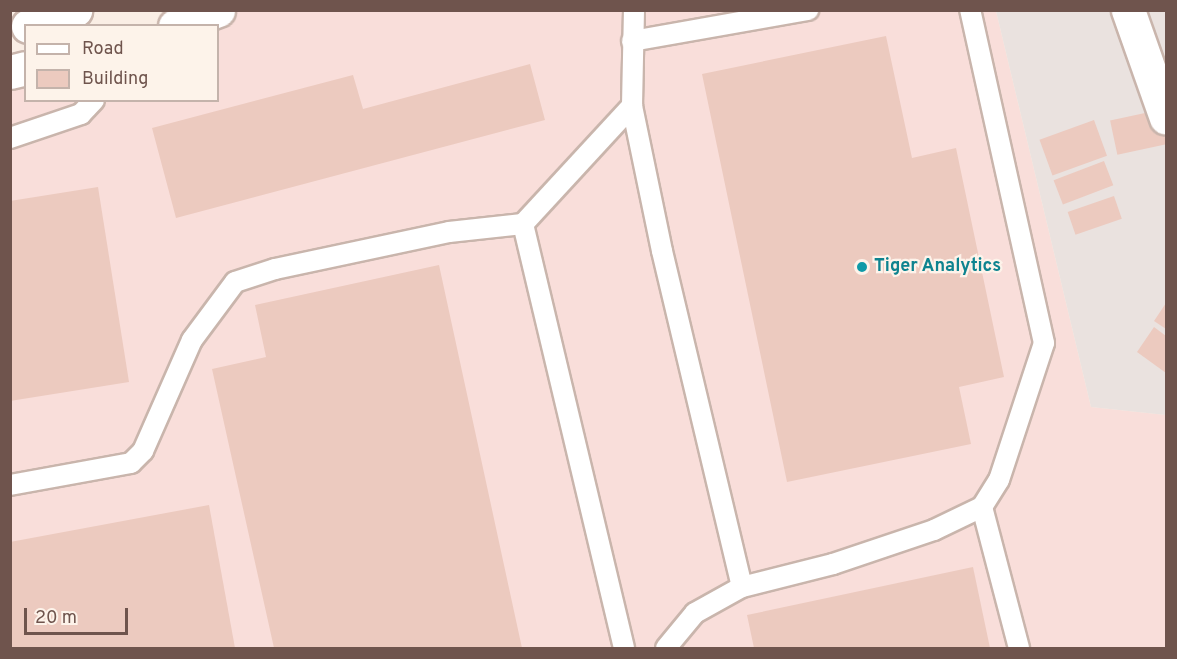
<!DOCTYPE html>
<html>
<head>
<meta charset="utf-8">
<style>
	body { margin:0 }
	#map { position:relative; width:1177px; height:659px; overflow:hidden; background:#faeee5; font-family:Overpass,sans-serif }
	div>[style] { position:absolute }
	.commercial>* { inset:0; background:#f9deda }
	.industrial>* { inset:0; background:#eae2df }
	.building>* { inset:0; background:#eccabf; transform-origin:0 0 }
	.roads { filter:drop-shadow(2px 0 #c9b5ac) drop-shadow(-2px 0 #c9b5ac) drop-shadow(0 2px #c9b5ac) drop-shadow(0 -2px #c9b5ac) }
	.service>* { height:20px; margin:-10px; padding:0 10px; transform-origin:10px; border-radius:10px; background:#fff }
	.minor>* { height:33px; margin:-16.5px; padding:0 16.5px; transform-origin:16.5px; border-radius:16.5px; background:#fff }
	.secondary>* { height:33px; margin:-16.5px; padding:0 16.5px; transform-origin:16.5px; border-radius:16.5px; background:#fff }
	.dots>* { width:16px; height:16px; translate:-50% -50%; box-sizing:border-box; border:3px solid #fdf3ea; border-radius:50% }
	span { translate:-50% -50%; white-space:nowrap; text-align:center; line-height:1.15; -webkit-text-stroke:4.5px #fdf3ea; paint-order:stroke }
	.culture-label { font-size:18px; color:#0d838f; font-weight:700 }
	.left { translate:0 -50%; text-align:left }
	.frame { position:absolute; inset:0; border:12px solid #6f544d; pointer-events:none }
	.legend { position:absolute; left:24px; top:24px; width:195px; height:78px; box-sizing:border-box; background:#fdf3ea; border:2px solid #c4b3ab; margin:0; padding:8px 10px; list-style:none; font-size:18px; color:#6f544d }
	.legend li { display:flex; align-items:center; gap:12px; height:30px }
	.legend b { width:30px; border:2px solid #c4b3ab }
	.scale { position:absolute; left:24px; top:608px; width:104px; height:27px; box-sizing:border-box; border:3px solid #6f544d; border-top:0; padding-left:8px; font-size:18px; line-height:21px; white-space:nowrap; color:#6f544d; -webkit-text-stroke:4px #fdf3ea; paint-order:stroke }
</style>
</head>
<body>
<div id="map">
	<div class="commercial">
		<div style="clip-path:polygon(230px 11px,996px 11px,1091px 407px,1166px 415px,1166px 648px,11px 648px,11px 91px,25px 86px,26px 100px,218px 100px,218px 26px)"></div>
	</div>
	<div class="industrial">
		<div style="clip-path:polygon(996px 11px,1166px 11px,1166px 415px,1091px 407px)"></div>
	</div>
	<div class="building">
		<div style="clip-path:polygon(886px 36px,912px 158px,956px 148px,1004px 377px,959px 387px,971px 444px,787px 482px,702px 74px)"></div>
		<div style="clip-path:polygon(530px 64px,545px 120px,176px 218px,152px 128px,353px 75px,363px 109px)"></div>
		<div style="left:1159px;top:110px;width:35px;height:50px;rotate:78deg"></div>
		<div style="left:1094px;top:120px;width:38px;height:58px;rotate:70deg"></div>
		<div style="left:1104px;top:161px;width:26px;height:54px;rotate:69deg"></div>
		<div style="clip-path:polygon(98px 187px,129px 382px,10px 401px,10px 201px)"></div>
		<div style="left:1114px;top:196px;width:24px;height:49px;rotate:71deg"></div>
		<div style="clip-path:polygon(439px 265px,522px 648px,274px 648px,212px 369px,266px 357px,255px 305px)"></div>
		<div style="clip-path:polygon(1166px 303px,1166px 329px,1154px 321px)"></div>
		<div style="clip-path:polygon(1154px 327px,1166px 336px,1166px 373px,1137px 352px)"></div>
		<div style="clip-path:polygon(209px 505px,235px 648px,10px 648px,10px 542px)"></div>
		<div style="clip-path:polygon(973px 567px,990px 648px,754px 648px,747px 615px)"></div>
	</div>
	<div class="roads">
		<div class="service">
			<div style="left:634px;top:10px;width:96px;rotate:91.2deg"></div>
			<div style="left:632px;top:106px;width:148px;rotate:78.3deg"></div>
			<div style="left:662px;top:251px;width:345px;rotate:76.6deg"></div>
			<div style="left:632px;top:41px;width:179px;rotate:-10deg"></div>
			<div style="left:10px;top:138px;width:75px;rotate:-18.7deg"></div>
			<div style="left:81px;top:114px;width:19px;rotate:-47deg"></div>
			<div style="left:523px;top:224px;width:436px;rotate:76.6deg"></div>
			<div style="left:10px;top:485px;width:123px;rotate:-10.3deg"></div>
			<div style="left:131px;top:463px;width:17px;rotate:-45deg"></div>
			<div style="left:143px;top:451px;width:121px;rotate:-66.2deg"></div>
			<div style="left:192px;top:340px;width:72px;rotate:-53.4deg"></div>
			<div style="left:235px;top:282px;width:42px;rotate:-18deg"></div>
			<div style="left:275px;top:269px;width:178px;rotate:-12deg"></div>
			<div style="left:449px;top:232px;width:74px;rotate:-6.2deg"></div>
			<div style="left:523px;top:224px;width:161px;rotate:-47.3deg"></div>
			<div style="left:982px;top:507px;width:146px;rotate:75.3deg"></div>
			<div style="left:666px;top:648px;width:45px;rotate:-50.4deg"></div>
			<div style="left:695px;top:613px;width:54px;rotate:-29deg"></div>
			<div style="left:742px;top:587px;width:94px;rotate:-14.2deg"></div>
			<div style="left:833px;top:564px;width:107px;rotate:-18.6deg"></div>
			<div style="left:934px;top:530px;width:53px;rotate:-25.6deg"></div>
			<div style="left:982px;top:507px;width:32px;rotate:-58deg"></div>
			<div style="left:999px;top:480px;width:144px;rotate:-71.8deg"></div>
			<div style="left:1044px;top:343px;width:341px;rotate:-102.5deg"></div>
		</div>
		<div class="minor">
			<div style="left:1128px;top:10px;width:114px;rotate:70.6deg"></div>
		</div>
		<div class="secondary">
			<div style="left:28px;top:26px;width:50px;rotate:-18.8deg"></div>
			<div style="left:175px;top:26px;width:46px;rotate:-20.4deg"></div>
			<div style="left:10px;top:72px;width:16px;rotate:-14deg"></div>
		</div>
	</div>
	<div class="dots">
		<div style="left:862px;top:267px;background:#0f9aa8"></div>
	</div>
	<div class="culture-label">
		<span class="left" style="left:874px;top:267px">Tiger Analytics</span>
	</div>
	<div class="frame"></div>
	<ul class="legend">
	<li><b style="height:8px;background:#fff"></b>Road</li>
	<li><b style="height:16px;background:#eccabf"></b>Building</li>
	</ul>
	<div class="scale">20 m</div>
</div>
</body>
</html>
